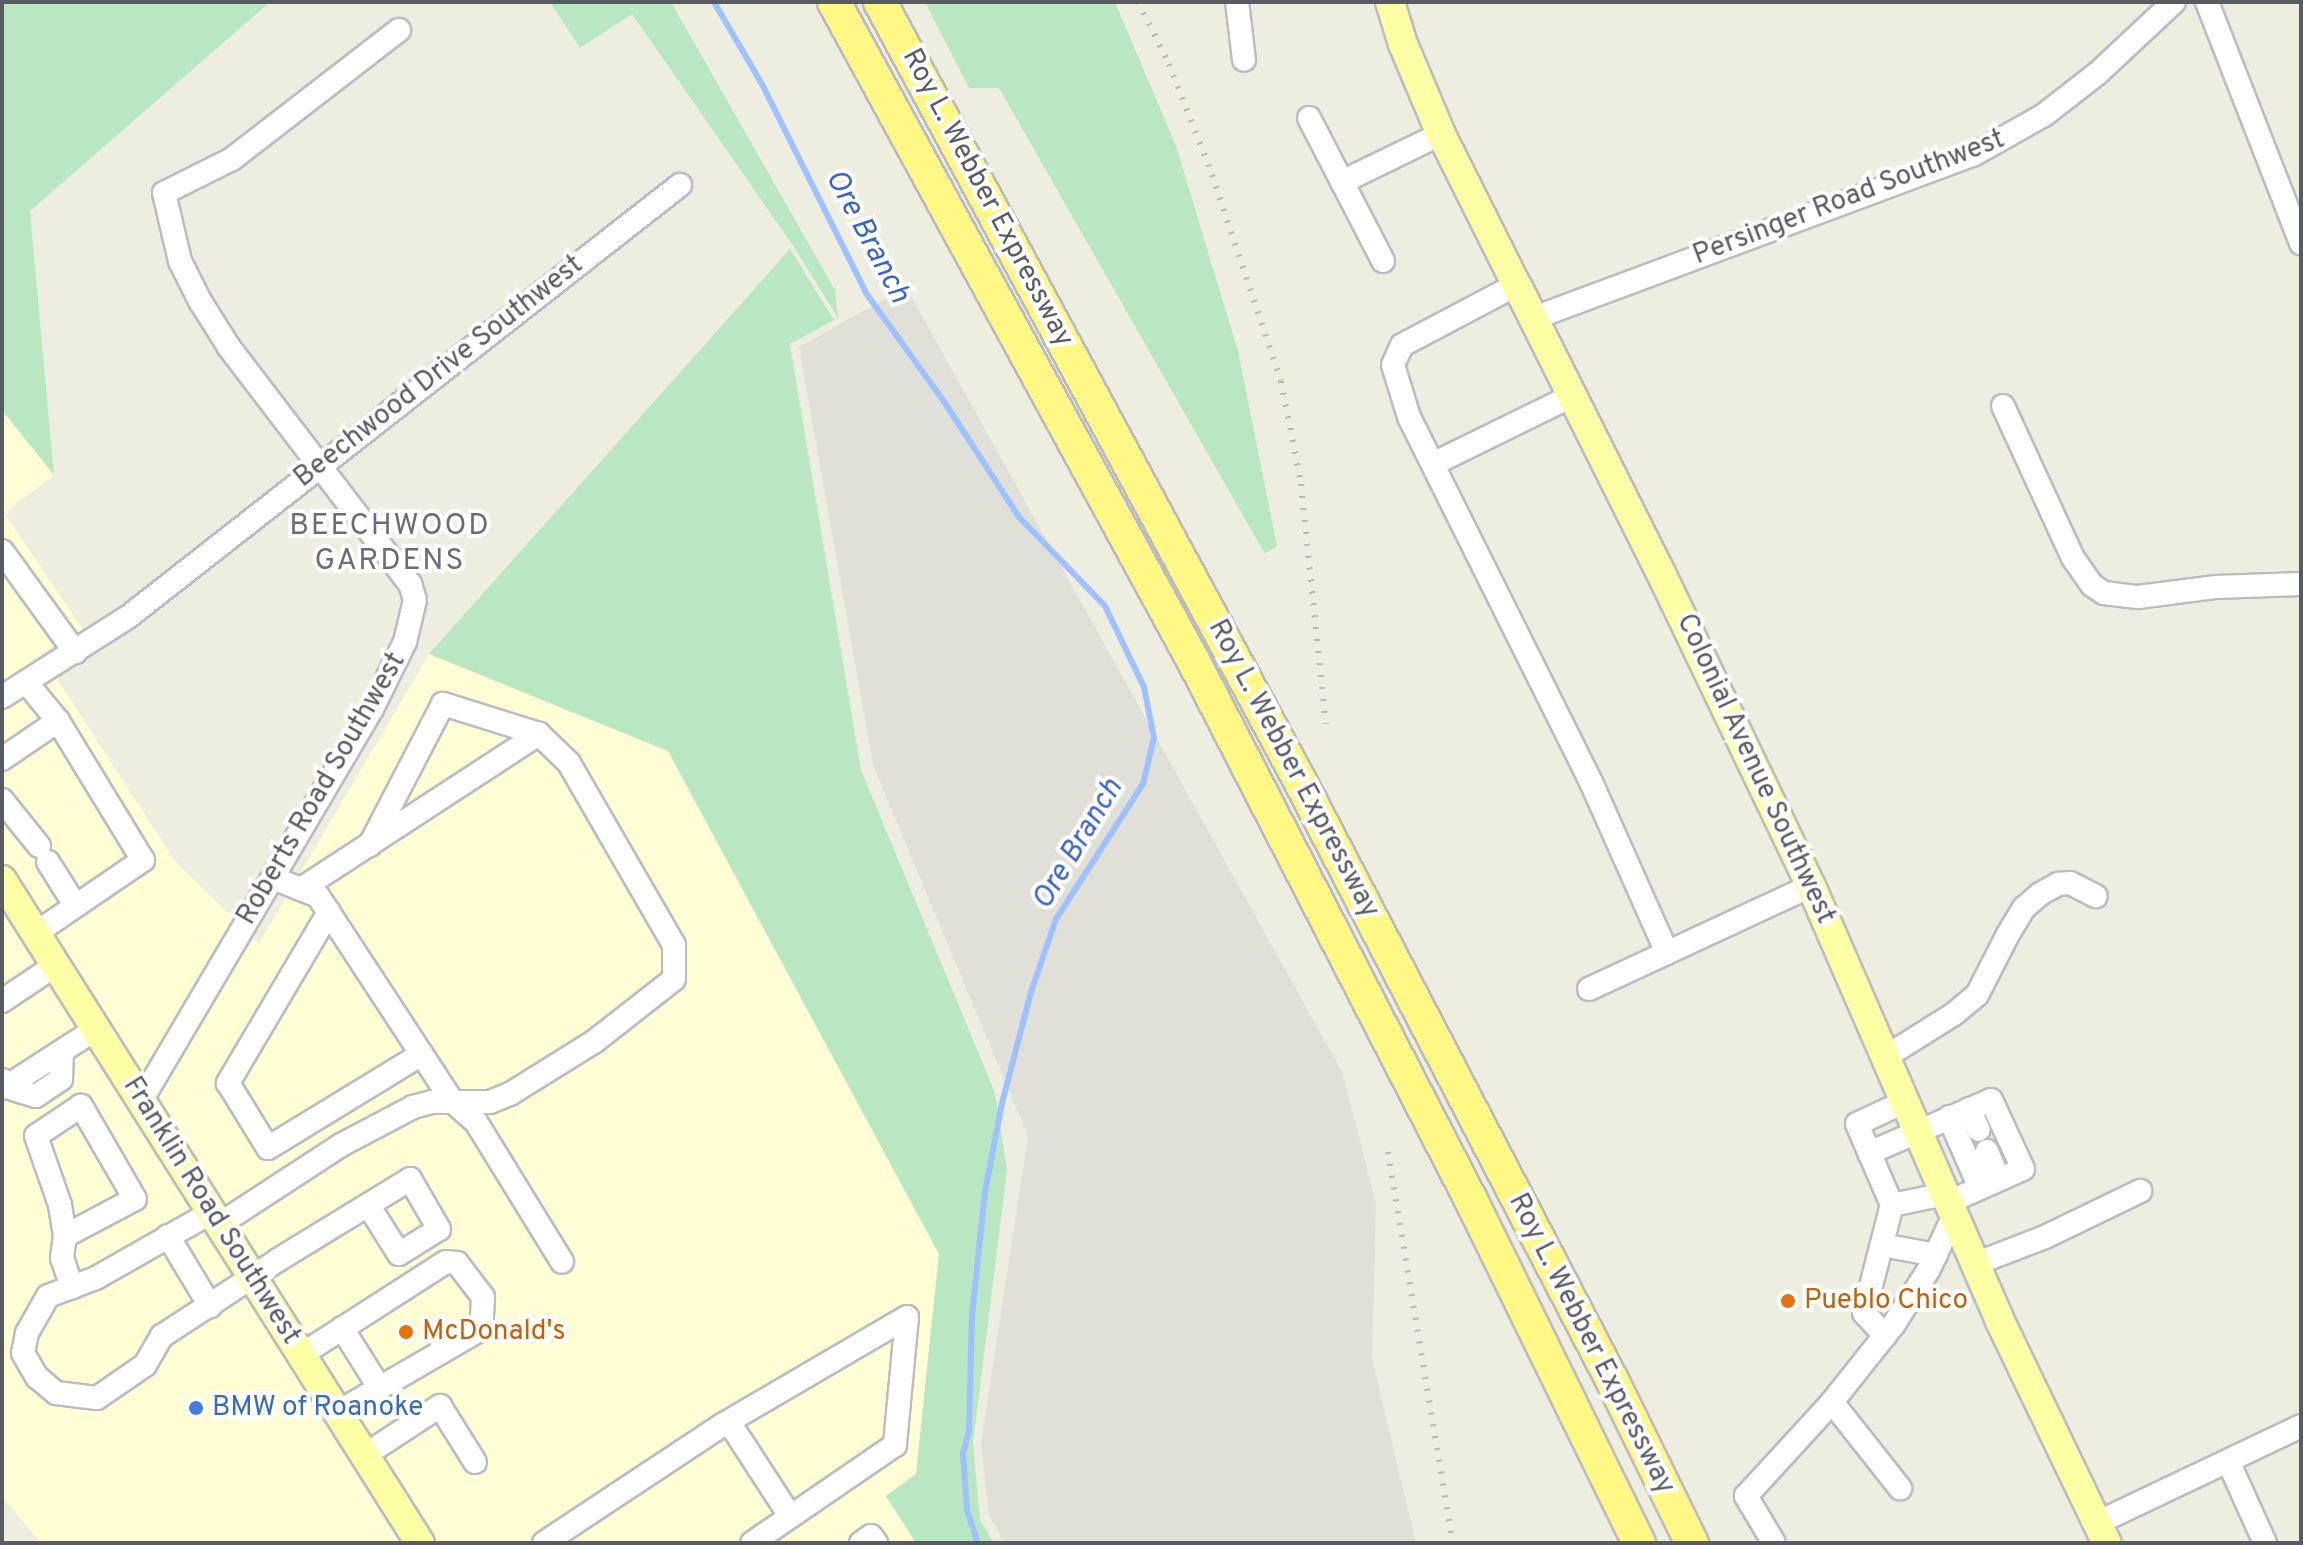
<!DOCTYPE html>
<html>
<head>
<meta charset="utf-8">
<style>
	body { margin:0 }
	#map { position:relative; width:2303px; height:1545px; overflow:hidden; background:#edede0; font-family:Overpass,sans-serif }
	div>[style] { position:absolute }
	.commercial>* { inset:0; background:#fffdd3 }
	.industrial>* { inset:0; background:#e0dfd8 }
	.green>* { inset:0; background:#b9e7c2 }
	.stream>* { height:6px; margin:-3px; padding:0 3px; transform-origin:3px; border-radius:3px; background:#9ec2ff }
	.roads { filter:drop-shadow(2px 0 #bbbcc3) drop-shadow(-2px 0 #bbbcc3) drop-shadow(0 2px #bbbcc3) drop-shadow(0 -2px #bbbcc3) }
	.minor>* { height:22px; margin:-11px; padding:0 11px; transform-origin:11px; border-radius:11px; background:#fff }
	.major>* { height:28px; margin:-14px; padding:0 14px; transform-origin:14px; border-radius:14px; background:#fcffa3 }
	.highway>* { height:32px; margin:-16px; padding:0 16px; transform-origin:16px; border-radius:16px; background:#fff885 }
	.rail>* { height:6px; margin-top:-3px; transform-origin:0; background:repeating-linear-gradient(90deg,#b6b7b7 0 2px,transparent 0 12px) }
	.dots>* { width:22px; height:22px; translate:-50% -50%; box-sizing:border-box; border:4px solid #fff; border-radius:50% }
	span { translate:-50% -50%; white-space:nowrap; text-align:center; line-height:1.15; -webkit-text-stroke:8px #fff; paint-order:stroke }
	.street-label { font-size:28px; color:#595b62 }
	.food-label { font-size:28px; color:#c56008 }
	.left { translate:0 -50%; text-align:left }
	.shop-label { font-size:28px; color:#366cbe }
	.water-label { font-size:30px; color:#3863cb; font-style:italic }
	.neighbourhood-label { font-size:30px; color:#6a6d74; letter-spacing:2px }
	.frame { position:absolute; inset:0; border:4px solid #595b62; pointer-events:none }
</style>
</head>
<body>
<div id="map">
	<div class="commercial">
		<div style="clip-path:polygon(2px 410px,54px 475px,4px 513px,83px 629px,41px 654px,175px 861px,259px 943px,429px 654px,668px 751px,939px 1254px,916px 1474px,886px 1496px,916px 1543px,41px 1543px,2px 1497px)"></div>
	</div>
	<div class="industrial">
		<div style="clip-path:polygon(906px 287px,1342px 1072px,1376px 1203px,1372px 1359px,1416px 1543px,1005px 1543px,989px 1515px,981px 1443px,1028px 1136px,873px 765px,799px 347px)"></div>
	</div>
	<div class="green">
		<div style="clip-path:polygon(2px 2px,270px 2px,30px 211px,54px 475px,2px 410px)"></div>
		<div style="clip-path:polygon(550px 2px,671px 2px,835px 290px,838px 318px,794px 247px,632px 14px,580px 48px)"></div>
		<div style="clip-path:polygon(925px 2px,1115px 2px,1176px 146px,1238px 351px,1277px 546px,1265px 554px,999px 88px,969px 88px)"></div>
		<div style="clip-path:polygon(790px 249px,834px 320px,790px 344px,861px 770px,995px 1093px,1007px 1170px,973px 1443px,980px 1520px,994px 1543px,916px 1543px,886px 1496px,916px 1474px,939px 1254px,668px 751px,429px 654px)"></div>
	</div>
	<div class="stream">
		<div style="left:714px;top:2px;width:95px;rotate:59.7deg"></div>
		<div style="left:762px;top:84px;width:233px;rotate:63.5deg"></div>
		<div style="left:866px;top:293px;width:132px;rotate:54.3deg"></div>
		<div style="left:943px;top:400px;width:140px;rotate:57deg"></div>
		<div style="left:1019px;top:517px;width:124px;rotate:46deg"></div>
		<div style="left:1105px;top:606px;width:90px;rotate:64.3deg"></div>
		<div style="left:1144px;top:687px;width:52px;rotate:78.9deg"></div>
		<div style="left:1154px;top:738px;width:47px;rotate:103.4deg"></div>
		<div style="left:1143px;top:784px;width:161px;rotate:122.8deg"></div>
		<div style="left:1056px;top:919px;width:77px;rotate:108.9deg"></div>
		<div style="left:1031px;top:992px;width:115px;rotate:104.6deg"></div>
		<div style="left:1002px;top:1103px;width:91px;rotate:100.8deg"></div>
		<div style="left:985px;top:1192px;width:124px;rotate:96deg"></div>
		<div style="left:972px;top:1315px;width:116px;rotate:91.5deg"></div>
		<div style="left:969px;top:1431px;width:23px;rotate:105deg"></div>
		<div style="left:963px;top:1453px;width:57px;rotate:86deg"></div>
		<div style="left:967px;top:1510px;width:35px;rotate:72deg"></div>
	</div>
	<div class="roads">
		<div class="minor">
			<div style="left:1237px;top:2px;width:58px;rotate:83.1deg"></div>
			<div style="left:2207px;top:2px;width:259px;rotate:68.7deg"></div>
			<div style="left:1309px;top:118px;width:161px;rotate:62.6deg"></div>
			<div style="left:1342px;top:182px;width:110px;rotate:-25.9deg"></div>
			<div style="left:1516px;top:285px;width:129px;rotate:152.2deg"></div>
			<div style="left:1402px;top:345px;width:22px;rotate:114deg"></div>
			<div style="left:1393px;top:365px;width:54px;rotate:72.9deg"></div>
			<div style="left:1409px;top:417px;width:408px;rotate:63.5deg"></div>
			<div style="left:1591px;top:782px;width:187px;rotate:66deg"></div>
			<div style="left:1534px;top:318px;width:468px;rotate:-20.4deg"></div>
			<div style="left:1973px;top:155px;width:81px;rotate:-29.4deg"></div>
			<div style="left:2044px;top:115px;width:68px;rotate:-37.9deg"></div>
			<div style="left:2098px;top:73px;width:104px;rotate:-43.1deg"></div>
			<div style="left:2003px;top:406px;width:167px;rotate:65.3deg"></div>
			<div style="left:2073px;top:558px;width:33px;rotate:55deg"></div>
			<div style="left:2092px;top:585px;width:14px;rotate:34deg"></div>
			<div style="left:2104px;top:593px;width:34px;rotate:7deg"></div>
			<div style="left:2138px;top:597px;width:79px;rotate:-7.3deg"></div>
			<div style="left:2216px;top:587px;width:85px;rotate:-2deg"></div>
			<div style="left:1433px;top:464px;width:157px;rotate:-26.1deg"></div>
			<div style="left:2px;top:551px;width:125px;rotate:54.1deg"></div>
			<div style="left:26px;top:682px;width:50px;rotate:50.6deg"></div>
			<div style="left:2px;top:697px;width:149px;rotate:-32.4deg"></div>
			<div style="left:128px;top:617px;width:701px;rotate:-38.05deg"></div>
			<div style="left:2px;top:759px;width:68px;rotate:-34.2deg"></div>
			<div style="left:58px;top:721px;width:163px;rotate:58.6deg"></div>
			<div style="left:143px;top:860px;width:130px;rotate:145.7deg"></div>
			<div style="left:2px;top:800px;width:59px;rotate:51.2deg"></div>
			<div style="left:48px;top:862px;width:51px;rotate:57.9deg"></div>
			<div style="left:273px;top:878px;width:48px;rotate:21.8deg"></div>
			<div style="left:318px;top:896px;width:246px;rotate:56.8deg"></div>
			<div style="left:453px;top:1102px;width:30px;rotate:41deg"></div>
			<div style="left:476px;top:1122px;width:164px;rotate:58.4deg"></div>
			<div style="left:301px;top:889px;width:284px;rotate:-33.1deg"></div>
			<div style="left:329px;top:912px;width:199px;rotate:120.6deg"></div>
			<div style="left:228px;top:1083px;width:76px;rotate:58.4deg"></div>
			<div style="left:268px;top:1148px;width:180px;rotate:-31.4deg"></div>
			<div style="left:1589px;top:989px;width:245px;rotate:-24.9deg"></div>
			<div style="left:2px;top:1001px;width:65px;rotate:-33.7deg"></div>
			<div style="left:1887px;top:1056px;width:79px;rotate:-32.1deg"></div>
			<div style="left:1954px;top:1014px;width:30px;rotate:-40deg"></div>
			<div style="left:1977px;top:995px;width:66px;rotate:-63deg"></div>
			<div style="left:2007px;top:936px;width:33px;rotate:-59deg"></div>
			<div style="left:2024px;top:908px;width:21px;rotate:-41deg"></div>
			<div style="left:2040px;top:894px;width:21px;rotate:-29deg"></div>
			<div style="left:2058px;top:884px;width:12px;rotate:-5deg"></div>
			<div style="left:2070px;top:883px;width:29px;rotate:27deg"></div>
			<div style="left:2px;top:1080px;width:8px;rotate:60deg"></div>
			<div style="left:6px;top:1087px;width:107px;rotate:-32.8deg"></div>
			<div style="left:6px;top:1087px;width:31px;rotate:17deg"></div>
			<div style="left:36px;top:1096px;width:30px;rotate:-34deg"></div>
			<div style="left:61px;top:1079px;width:27px;rotate:-88deg"></div>
			<div style="left:141px;top:1101px;width:455px;rotate:-59.5deg"></div>
			<div style="left:372px;top:709px;width:75px;rotate:-63.8deg"></div>
			<div style="left:405px;top:642px;width:43px;rotate:-76.6deg"></div>
			<div style="left:415px;top:600px;width:17px;rotate:-107deg"></div>
			<div style="left:410px;top:584px;width:298px;rotate:-127.4deg"></div>
			<div style="left:229px;top:347px;width:54px;rotate:-122.2deg"></div>
			<div style="left:200px;top:301px;width:45px;rotate:-116.6deg"></div>
			<div style="left:180px;top:261px;width:70px;rotate:-103.2deg"></div>
			<div style="left:164px;top:193px;width:76px;rotate:-26.6deg"></div>
			<div style="left:232px;top:159px;width:211px;rotate:-37.7deg"></div>
			<div style="left:1969px;top:1109px;width:23px;rotate:65deg"></div>
			<div style="left:1949px;top:1117px;width:77px;rotate:66.4deg"></div>
			<div style="left:1987px;top:1151px;width:31px;rotate:68deg"></div>
			<div style="left:1869px;top:1153px;width:133px;rotate:-23.5deg"></div>
			<div style="left:1991px;top:1100px;width:76px;rotate:65.1deg"></div>
			<div style="left:2023px;top:1169px;width:81px;rotate:156deg"></div>
			<div style="left:1892px;top:1205px;width:54px;rotate:-11.7deg"></div>
			<div style="left:212px;top:1212px;width:133px;rotate:150.4deg"></div>
			<div style="left:96px;top:1278px;width:51px;rotate:159.4deg"></div>
			<div style="left:48px;top:1296px;width:43px;rotate:119.6deg"></div>
			<div style="left:27px;top:1333px;width:20px;rotate:101deg"></div>
			<div style="left:23px;top:1353px;width:28px;rotate:60deg"></div>
			<div style="left:37px;top:1377px;width:25px;rotate:40deg"></div>
			<div style="left:56px;top:1393px;width:41px;rotate:7deg"></div>
			<div style="left:97px;top:1398px;width:58px;rotate:-34.5deg"></div>
			<div style="left:145px;top:1365px;width:34px;rotate:-60deg"></div>
			<div style="left:162px;top:1336px;width:139px;rotate:-33.2deg"></div>
			<div style="left:278px;top:1260px;width:155px;rotate:-31.5deg"></div>
			<div style="left:410px;top:1179px;width:58px;rotate:59.9deg"></div>
			<div style="left:439px;top:1229px;width:47px;rotate:148deg"></div>
			<div style="left:399px;top:1254px;width:58px;rotate:-122.3deg"></div>
			<div style="left:220px;top:1224px;width:145px;rotate:-33.1deg"></div>
			<div style="left:341px;top:1145px;width:81px;rotate:-27.8deg"></div>
			<div style="left:413px;top:1107px;width:20px;rotate:-15deg"></div>
			<div style="left:432px;top:1102px;width:58px"></div>
			<div style="left:490px;top:1102px;width:22px;rotate:-22deg"></div>
			<div style="left:510px;top:1094px;width:100px;rotate:-31.9deg"></div>
			<div style="left:595px;top:1041px;width:100px;rotate:-38.1deg"></div>
			<div style="left:674px;top:979px;width:34px;rotate:-90deg"></div>
			<div style="left:674px;top:945px;width:210px;rotate:-120deg"></div>
			<div style="left:569px;top:763px;width:42px;rotate:-136deg"></div>
			<div style="left:539px;top:734px;width:101px;rotate:-162.6deg"></div>
			<div style="left:443px;top:704px;width:159px;rotate:117.4deg"></div>
			<div style="left:65px;top:1236px;width:79px;rotate:-27.9deg"></div>
			<div style="left:135px;top:1199px;width:108px;rotate:-120.1deg"></div>
			<div style="left:81px;top:1106px;width:54px;rotate:146.3deg"></div>
			<div style="left:36px;top:1136px;width:73px;rotate:70.8deg"></div>
			<div style="left:60px;top:1205px;width:31px;rotate:81deg"></div>
			<div style="left:65px;top:1236px;width:22px;rotate:98deg"></div>
			<div style="left:62px;top:1258px;width:31px;rotate:71deg"></div>
			<div style="left:168px;top:1236px;width:82px;rotate:59deg"></div>
			<div style="left:1882px;top:1245px;width:55px;rotate:10.5deg"></div>
			<div style="left:1975px;top:1264px;width:75px;rotate:-21.1deg"></div>
			<div style="left:2045px;top:1237px;width:106px;rotate:-25.8deg"></div>
			<div style="left:342px;top:1328px;width:70px;rotate:57.9deg"></div>
			<div style="left:1885px;top:1336px;width:31px;rotate:-132deg"></div>
			<div style="left:1864px;top:1313px;width:112px;rotate:-75.5deg"></div>
			<div style="left:1892px;top:1205px;width:88px;rotate:-113.4deg"></div>
			<div style="left:1857px;top:1124px;width:54px;rotate:-25.1deg"></div>
			<div style="left:301px;top:1355px;width:172px;rotate:-32.7deg"></div>
			<div style="left:446px;top:1262px;width:11px;rotate:5deg"></div>
			<div style="left:457px;top:1263px;width:43px;rotate:52.6deg"></div>
			<div style="left:483px;top:1297px;width:22px;rotate:93deg"></div>
			<div style="left:482px;top:1319px;width:14px;rotate:115deg"></div>
			<div style="left:476px;top:1332px;width:160px;rotate:149.9deg"></div>
			<div style="left:1832px;top:1402px;width:110px;rotate:51.7deg"></div>
			<div style="left:729px;top:1422px;width:112px;rotate:57deg"></div>
			<div style="left:365px;top:1455px;width:90px;rotate:-33.2deg"></div>
			<div style="left:440px;top:1406px;width:66px;rotate:58deg"></div>
			<div style="left:2228px;top:1461px;width:90px;rotate:65.7deg"></div>
			<div style="left:2097px;top:1523px;width:226px;rotate:-25.4deg"></div>
			<div style="left:544px;top:1543px;width:216px;rotate:-33.5deg"></div>
			<div style="left:724px;top:1424px;width:212px;rotate:-30.3deg"></div>
			<div style="left:907px;top:1317px;width:129px;rotate:95.4deg"></div>
			<div style="left:895px;top:1445px;width:173px;rotate:145.6deg"></div>
			<div style="left:861px;top:1543px;width:12px;rotate:-35deg"></div>
			<div style="left:871px;top:1536px;width:9px;rotate:54deg"></div>
			<div style="left:1774px;top:1543px;width:55px;rotate:-120.8deg"></div>
			<div style="left:1746px;top:1496px;width:127px;rotate:-47.5deg"></div>
			<div style="left:1832px;top:1402px;width:100px;rotate:-51.5deg"></div>
			<div style="left:1894px;top:1324px;width:65px;rotate:-57.5deg"></div>
			<div style="left:1929px;top:1269px;width:60px;rotate:-65.2deg"></div>
		</div>
		<div class="major">
			<div style="left:1390px;top:2px;width:44px;rotate:72.8deg"></div>
			<div style="left:1403px;top:44px;width:98px;rotate:67.1deg"></div>
			<div style="left:1441px;top:134px;width:487px;rotate:63.4deg"></div>
			<div style="left:1659px;top:569px;width:352px;rotate:64.4deg"></div>
			<div style="left:1811px;top:886px;width:472px;rotate:66.5deg"></div>
			<div style="left:1999px;top:1319px;width:249px;rotate:64.3deg"></div>
			<div style="left:2px;top:880px;width:784px;rotate:57.77deg"></div>
		</div>
		<div class="highway">
			<div style="left:834px;top:2px;width:752px;rotate:61.39deg"></div>
			<div style="left:1194px;top:662px;width:605px;rotate:62.76deg"></div>
			<div style="left:1471px;top:1200px;width:382px;rotate:63.9deg"></div>
			<div style="left:880px;top:2px;width:885px;rotate:61.67deg"></div>
			<div style="left:1300px;top:781px;width:675px;rotate:62.49deg"></div>
			<div style="left:1612px;top:1380px;width:182px;rotate:63.9deg"></div>
		</div>
	</div>
	<div class="rail">
		<div style="left:1138px;top:2px;width:69px;rotate:63.4deg"></div>
		<div style="left:1169px;top:64px;width:119px;rotate:68.8deg"></div>
		<div style="left:1212px;top:175px;width:217px;rotate:71.5deg"></div>
		<div style="left:1281px;top:381px;width:105px;rotate:79deg"></div>
		<div style="left:1301px;top:484px;width:241px;rotate:84.1deg"></div>
		<div style="left:1388px;top:1152px;width:396px;rotate:80.6deg"></div>
	</div>
	<div class="dots">
		<div style="left:1788px;top:1301px;background:#e8710a"></div>
		<div style="left:406px;top:1332px;background:#e8710a"></div>
		<div style="left:196px;top:1408px;background:#3f7fe0"></div>
	</div>
	<div class="street-label">
		<span style="left:987px;top:198px;rotate:62deg">Roy L. Webber Expressway</span>
		<span style="left:1849px;top:198px;rotate:-21deg">Persinger Road Southwest</span>
		<span style="left:439px;top:372px;rotate:-38deg">Beechwood Drive Southwest</span>
		<span style="left:1293px;top:769px;rotate:62deg">Roy L. Webber Expressway</span>
		<span style="left:1755px;top:769px;rotate:65deg">Colonial Avenue Southwest</span>
		<span style="left:322px;top:789px;rotate:-60deg">Roberts Road Southwest</span>
		<span style="left:211px;top:1211px;rotate:58deg">Franklin Road Southwest</span>
		<span style="left:1591px;top:1344px;rotate:63deg">Roy L. Webber Expressway</span>
	</div>
	<div class="food-label">
		<span class="left" style="left:1804px;top:1301px">Pueblo Chico</span>
		<span class="left" style="left:422px;top:1332px">McDonald's</span>
	</div>
	<div class="shop-label">
		<span class="left" style="left:212px;top:1408px">BMW of Roanoke</span>
	</div>
	<div class="water-label">
		<span style="left:866px;top:237px;rotate:62deg">Ore Branch</span>
		<span style="left:1079px;top:845px;rotate:-59deg">Ore Branch</span>
	</div>
	<div class="neighbourhood-label">
		<span style="left:390px;top:544px">BEECHWOOD<br>GARDENS</span>
	</div>
	<div class="frame"></div>
</div>
</body>
</html>
